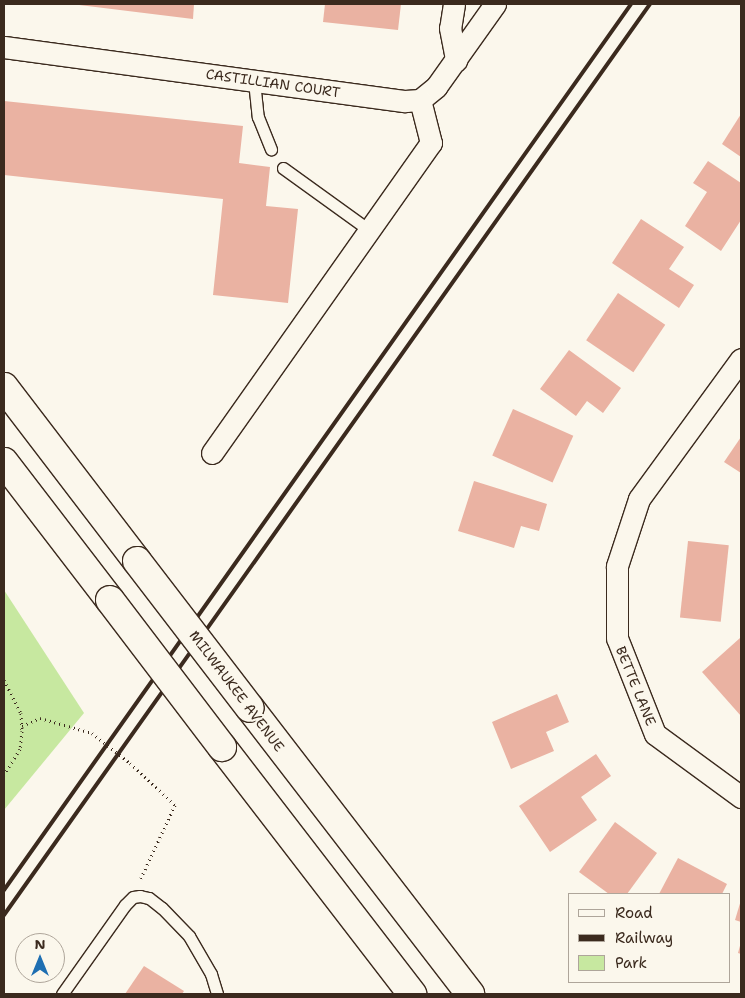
<!DOCTYPE html>
<html>
<head>
<meta charset="utf-8">
<style>
	body { margin:0 }
	#map { position:relative; width:745px; height:998px; overflow:hidden; background:#fbf7ec; font-family:"Shantell Sans",sans-serif }
	div>[style] { position:absolute }
	.green>* { inset:0; background:#c7e8a0 }
	.building>* { inset:0; background:#eab2a2; transform-origin:0 0 }
	.path>* { height:3px; margin-top:-1.5px; transform-origin:0; background:repeating-linear-gradient(90deg,#3b2a1e 0 1px,transparent 0 5px) }
	.roads { filter:drop-shadow(1px 0 #3b2a1e) drop-shadow(-1px 0 #3b2a1e) drop-shadow(0 1px #3b2a1e) drop-shadow(0 -1px #3b2a1e) }
	.lane>* { height:11px; margin:-5.5px; padding:0 5.5px; transform-origin:5.5px; border-radius:5.5px; background:#fbf7ec }
	.street>* { height:21px; margin:-10.5px; padding:0 10.5px; transform-origin:10.5px; border-radius:10.5px; background:#fbf7ec }
	.primary>* { height:28px; margin:-14px; padding:0 14px; transform-origin:14px; border-radius:14px; background:#fbf7ec }
	.rail>* { height:4px; margin:-2px; padding:0 2px; transform-origin:2px; border-radius:2px; background:#3b2a1e }
	.bridges { filter:drop-shadow(1px 0 #3b2a1e) drop-shadow(-1px 0 #3b2a1e) drop-shadow(0 1px #3b2a1e) drop-shadow(0 -1px #3b2a1e) }
	.primary-bridge>* { height:28px; margin:-14px; padding:0 14px; transform-origin:14px; border-radius:14px; background:#fbf7ec }
	span { translate:-50% -50%; white-space:nowrap; text-align:center; line-height:1.15; -webkit-text-stroke:4.5px #fbf7ec; paint-order:stroke }
	.street-label { font-size:14px; color:#3b2a1e }
	.frame { position:absolute; inset:0; border:5px solid #3b2a1e; pointer-events:none }
	.legend { position:absolute; left:568px; top:893px; width:162px; height:90px; box-sizing:border-box; background:#fbf7ec; border:1px solid #aea59a; margin:0; padding:6px 9px; list-style:none; font-size:15px; color:#3b2a1e }
	.legend li { display:flex; align-items:center; gap:10px; height:25px }
	.legend b { width:25px; border:1px solid #aea59a }
	.north { position:absolute; left:15px; top:933px; width:50px; height:50px; box-sizing:border-box; background:#fbf7ec; border:1px solid #aea59a; border-radius:50%; rotate:0deg; font-size:14px; font-weight:700; line-height:20px; text-align:center; color:#3b2a1e }
	.north::after { content:''; display:block; margin:auto; width:18px; height:22px; background:#1f6fb2; clip-path:polygon(50% 0,100% 100%,50% 72%,0 100%) }
</style>
</head>
<body>
<div id="map">
	<div class="green">
		<div style="clip-path:polygon(4px 590px,84px 713px,4px 810px)"></div>
	</div>
	<div class="building">
		<div style="clip-path:polygon(71px 4px,194px 4px,193px 19px)"></div>
		<div style="clip-path:polygon(325px 4px,401px 4px,398px 30px,323px 22px)"></div>
		<div style="clip-path:polygon(4px 101px,243px 126px,239px 163px,270px 167px,266px 206px,298px 209px,288px 303px,213px 295px,223px 199px,4px 175px)"></div>
		<div style="clip-path:polygon(741px 114px,741px 157px,722px 144px)"></div>
		<div style="clip-path:polygon(708px 161px,741px 183px,741px 220px,721px 251px,685px 226px,707px 192px,693px 183px)"></div>
		<div style="clip-path:polygon(641px 219px,684px 247px,669px 269px,694px 285px,679px 308px,612px 263px)"></div>
		<div style="left:618px;top:293px;width:57px;height:57px;rotate:34deg"></div>
		<div style="clip-path:polygon(569px 350px,621px 388px,603px 413px,587px 401px,576px 416px,540px 389px)"></div>
		<div style="left:513px;top:409px;width:66px;height:51px;rotate:24deg"></div>
		<div style="clip-path:polygon(741px 437px,741px 473px,724px 462px)"></div>
		<div style="clip-path:polygon(474px 481px,547px 504px,539px 531px,521px 526px,514px 548px,458px 531px)"></div>
		<div style="left:688px;top:541px;width:41px;height:77px;rotate:6deg"></div>
		<div style="clip-path:polygon(740px 638px,741px 640px,741px 716px,702px 672px)"></div>
		<div style="clip-path:polygon(557px 694px,569px 722px,546px 732px,554px 751px,511px 769px,492px 722px)"></div>
		<div style="clip-path:polygon(596px 754px,611px 776px,581px 797px,597px 820px,550px 852px,519px 806px)"></div>
		<div style="clip-path:polygon(615px 822px,657px 853px,627px 894px,609px 894px,579px 872px)"></div>
		<div style="clip-path:polygon(678px 858px,727px 884px,722px 894px,659px 894px)"></div>
		<div style="clip-path:polygon(741px 900px,741px 922px,735px 920px)"></div>
		<div style="clip-path:polygon(741px 942px,741px 954px,738px 953px)"></div>
		<div style="clip-path:polygon(144px 966px,184px 991px,182px 994px,125px 994px)"></div>
	</div>
	<div class="path">
		<div style="left:4px;top:680px;width:37px;rotate:63deg"></div>
		<div style="left:21px;top:713px;width:18px;rotate:87deg"></div>
		<div style="left:22px;top:731px;width:18px;rotate:96deg"></div>
		<div style="left:20px;top:749px;width:31px;rotate:122deg"></div>
		<div style="left:22px;top:726px;width:20px;rotate:-24deg"></div>
		<div style="left:40px;top:718px;width:54px;rotate:16.1deg"></div>
		<div style="left:92px;top:733px;width:48px;rotate:38.3deg"></div>
		<div style="left:130px;top:763px;width:62px;rotate:43deg"></div>
		<div style="left:175px;top:805px;width:81px;rotate:115deg"></div>
	</div>
	<div class="roads">
		<div class="lane">
			<div style="left:254px;top:81px;width:36px;rotate:84deg"></div>
			<div style="left:258px;top:117px;width:35px;rotate:68deg"></div>
			<div style="left:283px;top:168px;width:106px;rotate:35.8deg"></div>
			<div style="left:62px;top:994px;width:109px;rotate:-54.7deg"></div>
			<div style="left:125px;top:905px;width:11px;rotate:-45deg"></div>
			<div style="left:133px;top:897px;width:7px;rotate:-8deg"></div>
			<div style="left:140px;top:896px;width:9px;rotate:13deg"></div>
			<div style="left:149px;top:898px;width:16px;rotate:38deg"></div>
			<div style="left:162px;top:908px;width:39px;rotate:46deg"></div>
			<div style="left:189px;top:936px;width:44px;rotate:59.9deg"></div>
			<div style="left:211px;top:974px;width:21px;rotate:73deg"></div>
		</div>
		<div class="street">
			<div style="left:454px;top:4px;width:24px;rotate:99deg"></div>
			<div style="left:450px;top:28px;width:33px;rotate:79deg"></div>
			<div style="left:4px;top:47px;width:405px;rotate:7.7deg"></div>
			<div style="left:405px;top:101px;width:15px;rotate:-4deg"></div>
			<div style="left:420px;top:100px;width:21px;rotate:-39deg"></div>
			<div style="left:436px;top:87px;width:102px;rotate:-54.6deg"></div>
			<div style="left:741px;top:359px;width:173px;rotate:126.1deg"></div>
			<div style="left:639px;top:499px;width:71px;rotate:108.2deg"></div>
			<div style="left:617px;top:566px;width:72px;rotate:90deg"></div>
			<div style="left:617px;top:638px;width:103px;rotate:68.4deg"></div>
			<div style="left:655px;top:734px;width:107px;rotate:36.2deg"></div>
			<div style="left:212px;top:453px;width:380px;rotate:-54.8deg"></div>
			<div style="left:431px;top:143px;width:44px;rotate:-104.3deg"></div>
		</div>
		<div class="primary">
			<div style="left:4px;top:387px;width:219px;rotate:52.6deg"></div>
			<div style="left:4px;top:462px;width:174px;rotate:52.5deg"></div>
			<div style="left:250px;top:708px;width:361px;rotate:52.4deg"></div>
			<div style="left:222px;top:747px;width:312px;rotate:52.4deg"></div>
		</div>
	</div>
	<div class="rail">
		<div style="left:4px;top:890px;width:1085px;rotate:-54.71deg"></div>
		<div style="left:4px;top:915px;width:1117px;rotate:-54.66deg"></div>
	</div>
	<div class="bridges">
		<div class="primary-bridge">
			<div style="left:137px;top:561px;width:185px;rotate:52.5deg"></div>
			<div style="left:110px;top:600px;width:185px;rotate:52.7deg"></div>
		</div>
	</div>
	<div class="street-label">
		<span style="left:273px;top:83px;rotate:8deg">CASTILLIAN COURT</span>
		<span style="left:636px;top:686px;rotate:68deg">BETTE LANE</span>
		<span style="left:237px;top:691px;rotate:53deg">MILWAUKEE AVENUE</span>
	</div>
	<div class="frame"></div>
	<ul class="legend">
	<li><b style="height:6px;background:#fbf7ec"></b>Road</li>
	<li><b style="height:6px;background:#3b2a1e"></b>Railway</li>
	<li><b style="height:14px;background:#c7e8a0"></b>Park</li>
	</ul>
	<div class="north">N</div>
</div>
</body>
</html>
